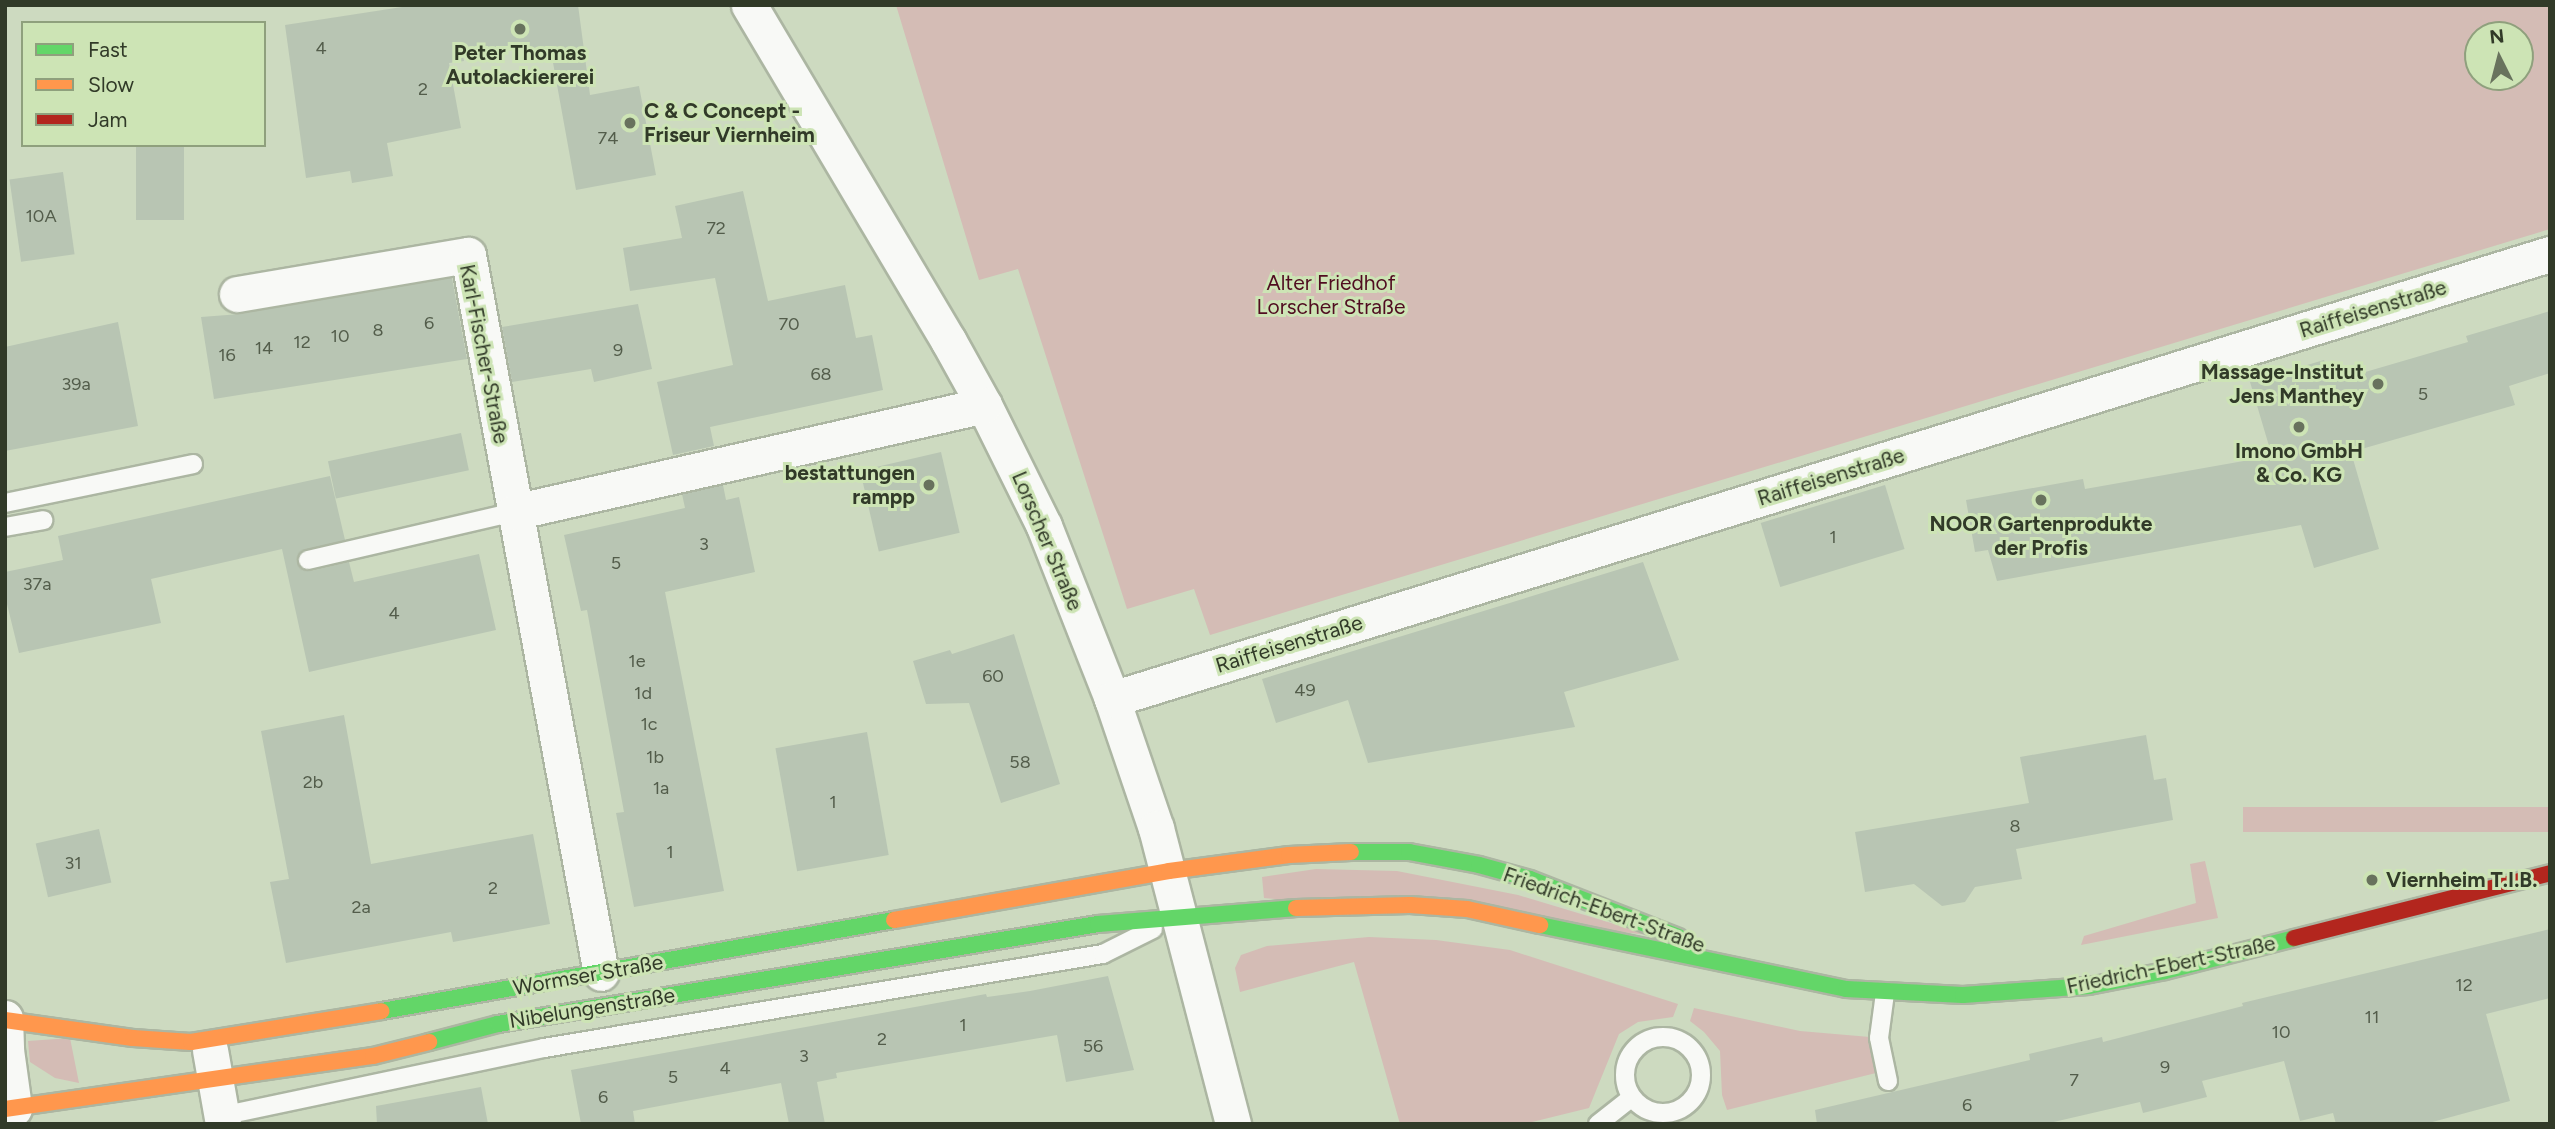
<!DOCTYPE html>
<html>
<head>
<meta charset="utf-8">
<style>
	body { margin:0 }
	#map { position:relative; width:2555px; height:1129px; overflow:hidden; background:#cddac0; font-family:Figtree,sans-serif }
	div>[style] { position:absolute }
	.green>* { inset:0; background:#d4bcb5; transform-origin:0 0 }
	.building>* { inset:0; background:#b8c5b3; transform-origin:0 0 }
	.roads { filter:drop-shadow(2px 0 #acb6a2) drop-shadow(-2px 0 #acb6a2) drop-shadow(0 2px #acb6a2) drop-shadow(0 -2px #acb6a2) }
	.lane>* { height:18px; margin:-9px; padding:0 9px; transform-origin:9px; border-radius:9px; background:#f8f9f6 }
	.lane>.ring { margin:-9px; padding:0; box-sizing:content-box; background:none; border:18px solid #f8f9f6; border-radius:50% }
	.street>* { height:35px; margin:-17.5px; padding:0 17.5px; transform-origin:17.5px; border-radius:17.5px; background:#f8f9f6 }
	.fast>* { height:16px; margin:-8px; padding:0 8px; transform-origin:8px; border-radius:8px; background:#63d668 }
	.slow>* { height:16px; margin:-8px; padding:0 8px; transform-origin:8px; border-radius:8px; background:#ff974d }
	.jam>* { height:16px; margin:-8px; padding:0 8px; transform-origin:8px; border-radius:8px; background:#b3261e }
	.dots>* { width:19px; height:19px; translate:-50% -50%; box-sizing:border-box; border:4px solid #cde4b5; border-radius:50% }
	span { translate:-50% -50%; white-space:nowrap; text-align:center; line-height:1.15; -webkit-text-stroke:6px #cde4b5; paint-order:stroke }
	.number-label { font-size:18px; color:#535d4b }
	.number-label span { -webkit-text-stroke-width:0 }
	.poi-label { font-size:21px; color:#313a28; font-weight:700 }
	.left { translate:0 -50%; text-align:left }
	.right { translate:-100% -50%; text-align:right }
	.park-label { font-size:21px; color:#500c20 }
	.street-label { font-size:21px; color:#313a28 }
	.frame { position:absolute; inset:0; border:7px solid #313a28; pointer-events:none }
	.legend { position:absolute; left:21px; top:21px; width:245px; height:126px; box-sizing:border-box; background:#cde4b5; border:2px solid #8fa07d; margin:0; padding:9px 12px; list-style:none; font-size:21px; color:#313a28 }
	.legend li { display:flex; align-items:center; gap:14px; height:35px }
	.legend b { width:35px; border:2px solid #8fa07d }
	.north { position:absolute; left:2464px; top:21px; width:70px; height:70px; box-sizing:border-box; background:#cde4b5; border:2px solid #8fa07d; border-radius:50%; rotate:354deg; font-size:19px; font-weight:700; line-height:28px; text-align:center; color:#313a28 }
	.north::after { content:''; display:block; margin:auto; width:24px; height:32px; background:#68725d; clip-path:polygon(50% 0,100% 100%,50% 72%,0 100%) }
</style>
</head>
<body>
<div id="map">
	<div class="green">
		<div style="clip-path:polygon(evenodd,896px 5px,2550px 5px,2550px 229px,1210px 635px,1194px 589px,1127px 609px,1018px 269px,979px 280px,896px 5px,2520px 35px,2520px 77px,2478px 77px,2478px 35px,2520px 35px)"></div>
		<div style="left:2550px;top:807px;width:25px;height:307px;rotate:90deg"></div>
		<div style="clip-path:polygon(2205px 861px,2218px 918px,2081px 945px,2084px 936px,2196px 903px,2190px 864px)"></div>
		<div style="clip-path:polygon(1316px 869px,1397px 871px,1518px 895px,1651px 935px,1264px 898px,1262px 877px)"></div>
		<div style="clip-path:polygon(1369px 937px,1436px 940px,1510px 950px,1678px 1004px,1673px 1017px,1638px 1022px,1619px 1034px,1589px 1108px,1524px 1124px,1400px 1124px,1354px 962px,1240px 992px,1235px 968px,1241px 955px,1267px 946px)"></div>
		<div style="clip-path:polygon(1694px 1008px,1800px 1031px,1870px 1037px,1876px 1073px,1727px 1110px,1722px 1095px,1720px 1051px,1704px 1032px,1690px 1021px)"></div>
		<div style="clip-path:polygon(70px 1038px,79px 1083px,55px 1078px,30px 1062px,28px 1041px)"></div>
	</div>
	<div class="building">
		<div style="clip-path:polygon(415px 5px,578px 5px,590px 95px,639px 86px,656px 175px,576px 190px,550px 46px,463px 56px,464px 61px,449px 63px,461px 128px,387px 143px,393px 176px,352px 183px,350px 171px,306px 178px,285px 25px)"></div>
		<div style="left:136px;top:145px;width:48px;height:75px"></div>
		<div style="left:63px;top:172px;width:83px;height:54px;rotate:82deg"></div>
		<div style="clip-path:polygon(743px 191px,768px 301px,845px 285px,856px 338px,872px 335px,883px 390px,710px 427px,714px 446px,673px 455px,657px 382px,733px 365px,715px 278px,630px 291px,623px 248px,682px 238px,675px 206px)"></div>
		<div style="clip-path:polygon(452px 278px,467px 359px,214px 399px,201px 317px,240px 314px)"></div>
		<div style="clip-path:polygon(638px 304px,652px 369px,594px 382px,591px 369px,512px 382px,502px 327px)"></div>
		<div style="clip-path:polygon(2550px 311px,2550px 373px,2509px 386px,2515px 405px,2351px 452px,2379px 549px,2314px 568px,2301px 525px,1997px 581px,1988px 550px,1975px 552px,1966px 500px,2083px 479px,2085px 489px,2272px 456px,2250px 382px,2324px 360px,2331px 382px,2468px 342px,2466px 336px)"></div>
		<div style="clip-path:polygon(118px 322px,138px 426px,5px 451px,5px 347px)"></div>
		<div style="left:461px;top:433px;width:38px;height:136px;rotate:78deg"></div>
		<div style="left:941px;top:452px;width:83px;height:83px;rotate:77deg"></div>
		<div style="clip-path:polygon(330px 476px,345px 540px,301px 551px,297px 562px,300px 568px,311px 571px,349px 562px,354px 582px,479px 554px,496px 630px,309px 672px,282px 549px,151px 579px,161px 623px,19px 653px,5px 596px,5px 572px,63px 560px,58px 536px)"></div>
		<div style="clip-path:polygon(723px 485px,726px 500px,739px 497px,755px 572px,665px 592px,724px 891px,634px 907px,616px 813px,624px 812px,587px 610px,581px 611px,564px 535px,685px 508px,682px 494px)"></div>
		<div style="left:1885px;top:485px;width:67px;height:130px;rotate:73deg"></div>
		<div style="clip-path:polygon(1643px 562px,1679px 660px,1564px 692px,1575px 727px,1368px 763px,1348px 700px,1276px 723px,1262px 679px)"></div>
		<div style="clip-path:polygon(1014px 634px,1060px 784px,1001px 803px,969px 703px,926px 704px,913px 661px,950px 650px,952px 654px)"></div>
		<div style="clip-path:polygon(344px 715px,371px 864px,533px 834px,550px 924px,453px 942px,451px 932px,286px 963px,270px 882px,289px 879px,261px 731px)"></div>
		<div style="left:867px;top:732px;width:125px;height:93px;rotate:80deg"></div>
		<div style="clip-path:polygon(2146px 735px,2154px 780px,2166px 778px,2173px 820px,2016px 849px,2022px 879px,1975px 887px,1965px 902px,1942px 906px,1914px 884px,1865px 892px,1855px 832px,2029px 803px,2020px 757px)"></div>
		<div style="left:99px;top:829px;width:55px;height:65px;rotate:77deg"></div>
		<div style="clip-path:polygon(2550px 929px,2550px 998px,2486px 1014px,2510px 1101px,2425px 1124px,2336px 1124px,2333px 1113px,2300px 1121px,2284px 1061px,2202px 1081px,2207px 1097px,2143px 1113px,2140px 1102px,2045px 1124px,1817px 1124px,1815px 1110px,2030px 1060px,2029px 1054px,2102px 1037px,2103px 1042px,2243px 1006px,2242px 1003px)"></div>
		<div style="clip-path:polygon(1108px 976px,1134px 1070px,1066px 1082px,1057px 1035px,836px 1073px,837px 1078px,817px 1082px,825px 1124px,789px 1124px,781px 1083px,633px 1111px,635px 1124px,581px 1124px,571px 1070px,986px 994px,987px 997px,1030px 991px)"></div>
		<div style="clip-path:polygon(481px 1087px,488px 1124px,377px 1124px,376px 1106px)"></div>
	</div>
	<div class="roads">
		<div class="lane">
			<div style="left:5px;top:503px;width:192px;rotate:-11.7deg"></div>
			<div style="left:5px;top:527px;width:39px;rotate:-10deg"></div>
			<div style="left:308px;top:560px;width:212px;rotate:-13.1deg"></div>
			<div style="left:1885px;top:993px;width:45px;rotate:97.6deg"></div>
			<div style="left:1879px;top:1038px;width:44px;rotate:78.2deg"></div>
			<div class="ring" style="left:1625px;top:1037px;width:58px;height:58px"></div>
			<div style="left:221px;top:1116px;width:330px;rotate:-11.9deg"></div>
			<div style="left:544px;top:1048px;width:567px;rotate:-9.55deg"></div>
			<div style="left:1103px;top:954px;width:56px;rotate:-26.6deg"></div>
			<div style="left:1598px;top:1124px;width:42px;rotate:-38.2deg"></div>
		</div>
		<div class="street">
			<div style="left:749px;top:5px;width:390px;rotate:59.3deg"></div>
			<div style="left:948px;top:340px;width:74px;rotate:61deg"></div>
			<div style="left:984px;top:405px;width:135px;rotate:63.6deg"></div>
			<div style="left:1044px;top:526px;width:186px;rotate:68.5deg"></div>
			<div style="left:1112px;top:699px;width:136px;rotate:71.2deg"></div>
			<div style="left:1156px;top:828px;width:306px;rotate:75.4deg"></div>
			<div style="left:237px;top:294px;width:234px;rotate:-9.6deg"></div>
			<div style="left:468px;top:255px;width:730px;rotate:79.51deg"></div>
			<div style="left:514px;top:512px;width:482px;rotate:-12.8deg"></div>
			<div style="left:1112px;top:699px;width:1505px;rotate:-17.2deg"></div>
			<div style="left:5px;top:1018px;width:32px;rotate:88deg"></div>
			<div style="left:6px;top:1050px;width:59px;rotate:82.1deg"></div>
			<div style="left:210px;top:1050px;width:75px;rotate:80deg"></div>
		</div>
		<div class="fast">
			<div style="left:1351px;top:852px;width:58px"></div>
			<div style="left:1409px;top:852px;width:71px;rotate:10.5deg"></div>
			<div style="left:1479px;top:865px;width:53px;rotate:15.4deg"></div>
			<div style="left:1530px;top:879px;width:160px;rotate:21.3deg"></div>
			<div style="left:1540px;top:925px;width:313px;rotate:11.8deg"></div>
			<div style="left:1846px;top:989px;width:117px;rotate:2.9deg"></div>
			<div style="left:1963px;top:995px;width:126px;rotate:-4.1deg"></div>
			<div style="left:2089px;top:986px;width:77px;rotate:-11.2deg"></div>
			<div style="left:2165px;top:971px;width:133px;rotate:-14.3deg"></div>
			<div style="left:382px;top:1011px;width:520px;rotate:-10.08deg"></div>
			<div style="left:429px;top:1042px;width:71px;rotate:-14.6deg"></div>
			<div style="left:498px;top:1024px;width:608px;rotate:-9.46deg"></div>
			<div style="left:1098px;top:924px;width:199px;rotate:-4.6deg"></div>
		</div>
		<div class="slow">
			<div style="left:1296px;top:908px;width:114px;rotate:-1.5deg"></div>
			<div style="left:1410px;top:905px;width:57px;rotate:4deg"></div>
			<div style="left:1467px;top:909px;width:75px;rotate:12.4deg"></div>
			<div style="left:894px;top:920px;width:279px;rotate:-10.1deg"></div>
			<div style="left:1169px;top:871px;width:121px;rotate:-7.6deg"></div>
			<div style="left:1289px;top:855px;width:62px;rotate:-2.8deg"></div>
			<div style="left:5px;top:1020px;width:129px;rotate:8deg"></div>
			<div style="left:133px;top:1038px;width:58px;rotate:3.9deg"></div>
			<div style="left:191px;top:1042px;width:193px;rotate:-9.2deg"></div>
			<div style="left:5px;top:1109px;width:372px;rotate:-8.2deg"></div>
			<div style="left:373px;top:1056px;width:58px;rotate:-14deg"></div>
		</div>
		<div class="jam">
			<div style="left:2294px;top:938px;width:264px;rotate:-14.2deg"></div>
		</div>
	</div>
	<div class="dots">
		<div style="left:520px;top:29px;background:#68725d"></div>
		<div style="left:630px;top:123px;background:#68725d"></div>
		<div style="left:2378px;top:384px;background:#68725d"></div>
		<div style="left:2299px;top:427px;background:#68725d"></div>
		<div style="left:929px;top:485px;background:#68725d"></div>
		<div style="left:2041px;top:500px;background:#68725d"></div>
		<div style="left:2372px;top:880px;background:#68725d"></div>
	</div>
	<div class="number-label">
		<span style="left:321px;top:48px">4</span>
		<span style="left:423px;top:89px">2</span>
		<span style="left:608px;top:138px">74</span>
		<span style="left:41px;top:216px">10A</span>
		<span style="left:716px;top:228px">72</span>
		<span style="left:429px;top:323px">6</span>
		<span style="left:789px;top:324px">70</span>
		<span style="left:378px;top:330px">8</span>
		<span style="left:340px;top:336px">10</span>
		<span style="left:302px;top:342px">12</span>
		<span style="left:264px;top:348px">14</span>
		<span style="left:618px;top:350px">9</span>
		<span style="left:227px;top:355px">16</span>
		<span style="left:821px;top:374px">68</span>
		<span style="left:76px;top:384px">39a</span>
		<span style="left:2423px;top:394px">5</span>
		<span style="left:1833px;top:537px">1</span>
		<span style="left:704px;top:544px">3</span>
		<span style="left:616px;top:563px">5</span>
		<span style="left:37px;top:584px">37a</span>
		<span style="left:394px;top:613px">4</span>
		<span style="left:637px;top:661px">1e</span>
		<span style="left:993px;top:676px">60</span>
		<span style="left:1305px;top:690px">49</span>
		<span style="left:643px;top:693px">1d</span>
		<span style="left:649px;top:724px">1c</span>
		<span style="left:655px;top:757px">1b</span>
		<span style="left:1020px;top:762px">58</span>
		<span style="left:313px;top:782px">2b</span>
		<span style="left:661px;top:788px">1a</span>
		<span style="left:833px;top:802px">1</span>
		<span style="left:2015px;top:826px">8</span>
		<span style="left:670px;top:852px">1</span>
		<span style="left:73px;top:863px">31</span>
		<span style="left:493px;top:888px">2</span>
		<span style="left:361px;top:907px">2a</span>
		<span style="left:2464px;top:985px">12</span>
		<span style="left:2372px;top:1017px">11</span>
		<span style="left:963px;top:1025px">1</span>
		<span style="left:2281px;top:1032px">10</span>
		<span style="left:882px;top:1039px">2</span>
		<span style="left:1093px;top:1046px">56</span>
		<span style="left:804px;top:1056px">3</span>
		<span style="left:2165px;top:1067px">9</span>
		<span style="left:725px;top:1068px">4</span>
		<span style="left:673px;top:1077px">5</span>
		<span style="left:2074px;top:1080px">7</span>
		<span style="left:603px;top:1097px">6</span>
		<span style="left:1967px;top:1105px">6</span>
	</div>
	<div class="poi-label">
		<span style="left:520px;top:65px">Peter Thomas<br>Autolackiererei</span>
		<span class="left" style="left:644px;top:123px">C &amp; C Concept -<br>Friseur Viernheim</span>
		<span class="right" style="left:2364px;top:384px">Massage-Institut<br>Jens Manthey</span>
		<span style="left:2299px;top:463px">Imono GmbH<br>&amp; Co. KG</span>
		<span class="right" style="left:915px;top:485px">bestattungen<br>rampp</span>
		<span style="left:2041px;top:536px">NOOR Gartenprodukte<br>der Profis</span>
		<span class="left" style="left:2386px;top:880px">Viernheim T.I.B.</span>
	</div>
	<div class="park-label">
		<span style="left:1331px;top:295px">Alter Friedhof<br>Lorscher Straße</span>
	</div>
	<div class="street-label">
		<span style="left:2373px;top:309px;rotate:-17deg">Raiffeisenstraße</span>
		<span style="left:484px;top:354px;rotate:79deg">Karl-Fischer-Straße</span>
		<span style="left:1831px;top:477px;rotate:-17deg">Raiffeisenstraße</span>
		<span style="left:1047px;top:541px;rotate:67deg">Lorscher Straße</span>
		<span style="left:1289px;top:644px;rotate:-17deg">Raiffeisenstraße</span>
		<span style="left:1604px;top:910px;rotate:20deg">Friedrich-Ebert-Straße</span>
		<span style="left:2171px;top:965px;rotate:-12deg">Friedrich-Ebert-Straße</span>
		<span style="left:588px;top:975px;rotate:-10deg">Wormser Straße</span>
		<span style="left:592px;top:1008px;rotate:-9deg">Nibelungenstraße</span>
	</div>
	<div class="frame"></div>
	<ul class="legend">
	<li><b style="height:9px;background:#63d668"></b>Fast</li>
	<li><b style="height:9px;background:#ff974d"></b>Slow</li>
	<li><b style="height:9px;background:#b3261e"></b>Jam</li>
	</ul>
	<div class="north">N</div>
</div>
</body>
</html>
